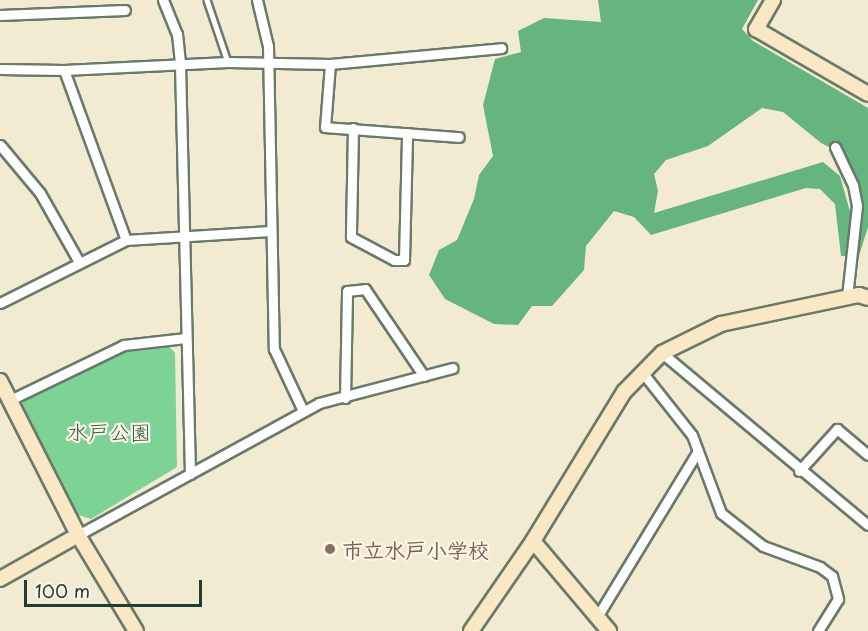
<!DOCTYPE html>
<html>
<head>
<meta charset="utf-8">
<style>
	body { margin:0 }
	#map { position:relative; width:868px; height:631px; overflow:hidden; background:#f3ebd1; font-family:"Playpen Sans","Klee One",sans-serif }
	div>[style] { position:absolute }
	.green>* { inset:0; background:#7dd295 }
	.forest>* { inset:0; background:#66b47e }
	.roads { filter:drop-shadow(2px 0 #697a6b) drop-shadow(-2px 0 #697a6b) drop-shadow(0 2px #697a6b) drop-shadow(0 -2px #697a6b) }
	.lane>* { height:4.5px; margin:-2.25px; padding:0 2.25px; transform-origin:2.25px; border-radius:2.25px; background:#fff }
	.street>* { height:9px; margin:-4.5px; padding:0 4.5px; transform-origin:4.5px; border-radius:4.5px; background:#fff }
	.secondary>* { height:14px; margin:-7px; padding:0 7px; transform-origin:7px; border-radius:7px; background:#fae7c3 }
	.dots>* { width:16px; height:16px; translate:-50% -50%; box-sizing:border-box; border:3px solid #fcf5e5; border-radius:50% }
	span { translate:-50% -50%; white-space:nowrap; text-align:center; line-height:1.15; -webkit-text-stroke:4.5px #fcf5e5; paint-order:stroke }
	.park-label { font-size:21px; color:#325b47 }
	.education-label { font-size:21px; color:#785e54; font-weight:700 }
	.left { translate:0 -50%; text-align:left }
	.scale { position:absolute; left:24px; top:580px; width:178px; height:27px; box-sizing:border-box; border:3px solid #1f3d34; border-top:0; padding-left:8px; font-size:18px; line-height:21px; white-space:nowrap; color:#1f3d34; -webkit-text-stroke:4px #fcf5e5; paint-order:stroke }
</style>
</head>
<body>
<div id="map">
	<div class="green">
		<div style="clip-path:polygon(168px 345px,175px 353px,177px 467px,91px 519px,75px 514px,22px 405px,26px 397px,124px 349px)"></div>
	</div>
	<div class="forest">
		<div style="clip-path:polygon(598px 0,758px 0,742px 29px,753px 41px,868px 108px,868px 227px,857px 262px,863px 216px,856px 179px,843px 154px,821px 143px,783px 112px,762px 108px,708px 146px,666px 160px,654px 174px,658px 191px,654px 213px,823px 162px,840px 176px,851px 215px,847px 256px,841px 256px,835px 204px,820px 189px,806px 188px,651px 235px,634px 217px,614px 211px,586px 246px,584px 270px,552px 306px,532px 306px,518px 325px,494px 324px,445px 299px,429px 275px,439px 250px,457px 240px,474px 199px,479px 175px,493px 156px,483px 105px,495px 59px,521px 52px,518px 31px,544px 18px,601px 22px)"></div>
	</div>
	<div class="roads">
		<div class="lane">
			<div style="left:207px;top:0;width:65px;rotate:71.3deg"></div>
		</div>
		<div class="street">
			<div style="left:163px;top:0;width:37px;rotate:68deg"></div>
			<div style="left:177px;top:34px;width:30px;rotate:84deg"></div>
			<div style="left:180px;top:64px;width:410px;rotate:88.6deg"></div>
			<div style="left:257px;top:0;width:47px;rotate:76.6deg"></div>
			<div style="left:268px;top:46px;width:303px;rotate:88.9deg"></div>
			<div style="left:274px;top:349px;width:68px;rotate:64.9deg"></div>
			<div style="left:0;top:15px;width:125px;rotate:-2.3deg"></div>
			<div style="left:330px;top:64px;width:63px;rotate:94.5deg"></div>
			<div style="left:325px;top:127px;width:134px;rotate:4.3deg"></div>
			<div style="left:0;top:69px;width:64px;rotate:0.9deg"></div>
			<div style="left:64px;top:70px;width:164px;rotate:-2.8deg"></div>
			<div style="left:228px;top:62px;width:102px;rotate:1.1deg"></div>
			<div style="left:330px;top:64px;width:172px;rotate:-5.3deg"></div>
			<div style="left:64px;top:70px;width:181px;rotate:70deg"></div>
			<div style="left:353px;top:128px;width:109px;rotate:91.1deg"></div>
			<div style="left:351px;top:237px;width:49px;rotate:28.1deg"></div>
			<div style="left:394px;top:260px;width:10px"></div>
			<div style="left:404px;top:260px;width:127px;rotate:-88.6deg"></div>
			<div style="left:0;top:145px;width:62px;rotate:50.2deg"></div>
			<div style="left:40px;top:193px;width:79px;rotate:60.5deg"></div>
			<div style="left:835px;top:147px;width:42px;rotate:64.7deg"></div>
			<div style="left:853px;top:185px;width:21px;rotate:79deg"></div>
			<div style="left:857px;top:206px;width:92px;rotate:96.3deg"></div>
			<div style="left:0;top:303px;width:141px;rotate:-26.6deg"></div>
			<div style="left:126px;top:240px;width:144px;rotate:-3.6deg"></div>
			<div style="left:662px;top:353px;width:268px;rotate:39.9deg"></div>
			<div style="left:642px;top:372px;width:80px;rotate:51.6deg"></div>
			<div style="left:692px;top:435px;width:83px;rotate:69.6deg"></div>
			<div style="left:721px;top:513px;width:53px;rotate:38.2deg"></div>
			<div style="left:763px;top:546px;width:61px;rotate:20.2deg"></div>
			<div style="left:820px;top:567px;width:15px;rotate:37deg"></div>
			<div style="left:832px;top:576px;width:24px;rotate:75deg"></div>
			<div style="left:838px;top:599px;width:38px;rotate:122deg"></div>
			<div style="left:345px;top:398px;width:107px;rotate:-88.9deg"></div>
			<div style="left:347px;top:291px;width:18px;rotate:-6deg"></div>
			<div style="left:365px;top:289px;width:105px;rotate:55.9deg"></div>
			<div style="left:10px;top:400px;width:127px;rotate:-25.8deg"></div>
			<div style="left:124px;top:345px;width:62px;rotate:-6.4deg"></div>
			<div style="left:799px;top:471px;width:57px;rotate:-47.9deg"></div>
			<div style="left:837px;top:429px;width:40px;rotate:40deg"></div>
			<div style="left:78px;top:535px;width:275px;rotate:-28.7deg"></div>
			<div style="left:319px;top:403px;width:138px;rotate:-14.7deg"></div>
			<div style="left:597px;top:617px;width:194px;rotate:-58.7deg"></div>
		</div>
		<div class="secondary">
			<div style="left:773px;top:0;width:34px;rotate:120deg"></div>
			<div style="left:756px;top:29px;width:129px;rotate:30.1deg"></div>
			<div style="left:0;top:381px;width:173px;rotate:63.1deg"></div>
			<div style="left:78px;top:535px;width:112px;rotate:58.9deg"></div>
			<div style="left:533px;top:541px;width:118px;rotate:49.8deg"></div>
			<div style="left:0;top:579px;width:90px;rotate:-29.4deg"></div>
			<div style="left:471px;top:631px;width:109px;rotate:-55.4deg"></div>
			<div style="left:533px;top:541px;width:175px;rotate:-58.6deg"></div>
			<div style="left:624px;top:392px;width:54px;rotate:-45.7deg"></div>
			<div style="left:662px;top:353px;width:66px;rotate:-26.2deg"></div>
			<div style="left:721px;top:324px;width:141px;rotate:-11.9deg"></div>
			<div style="left:859px;top:295px;width:9px;rotate:18deg"></div>
		</div>
	</div>
	<div class="dots">
		<div style="left:330px;top:549px;background:#8d6e63"></div>
	</div>
	<div class="park-label">
		<span style="left:109px;top:431px">水戸公園</span>
	</div>
	<div class="education-label">
		<span class="left" style="left:342px;top:549px">市立水戸小学校</span>
	</div>
	<div class="scale">100 m</div>
</div>
</body>
</html>
